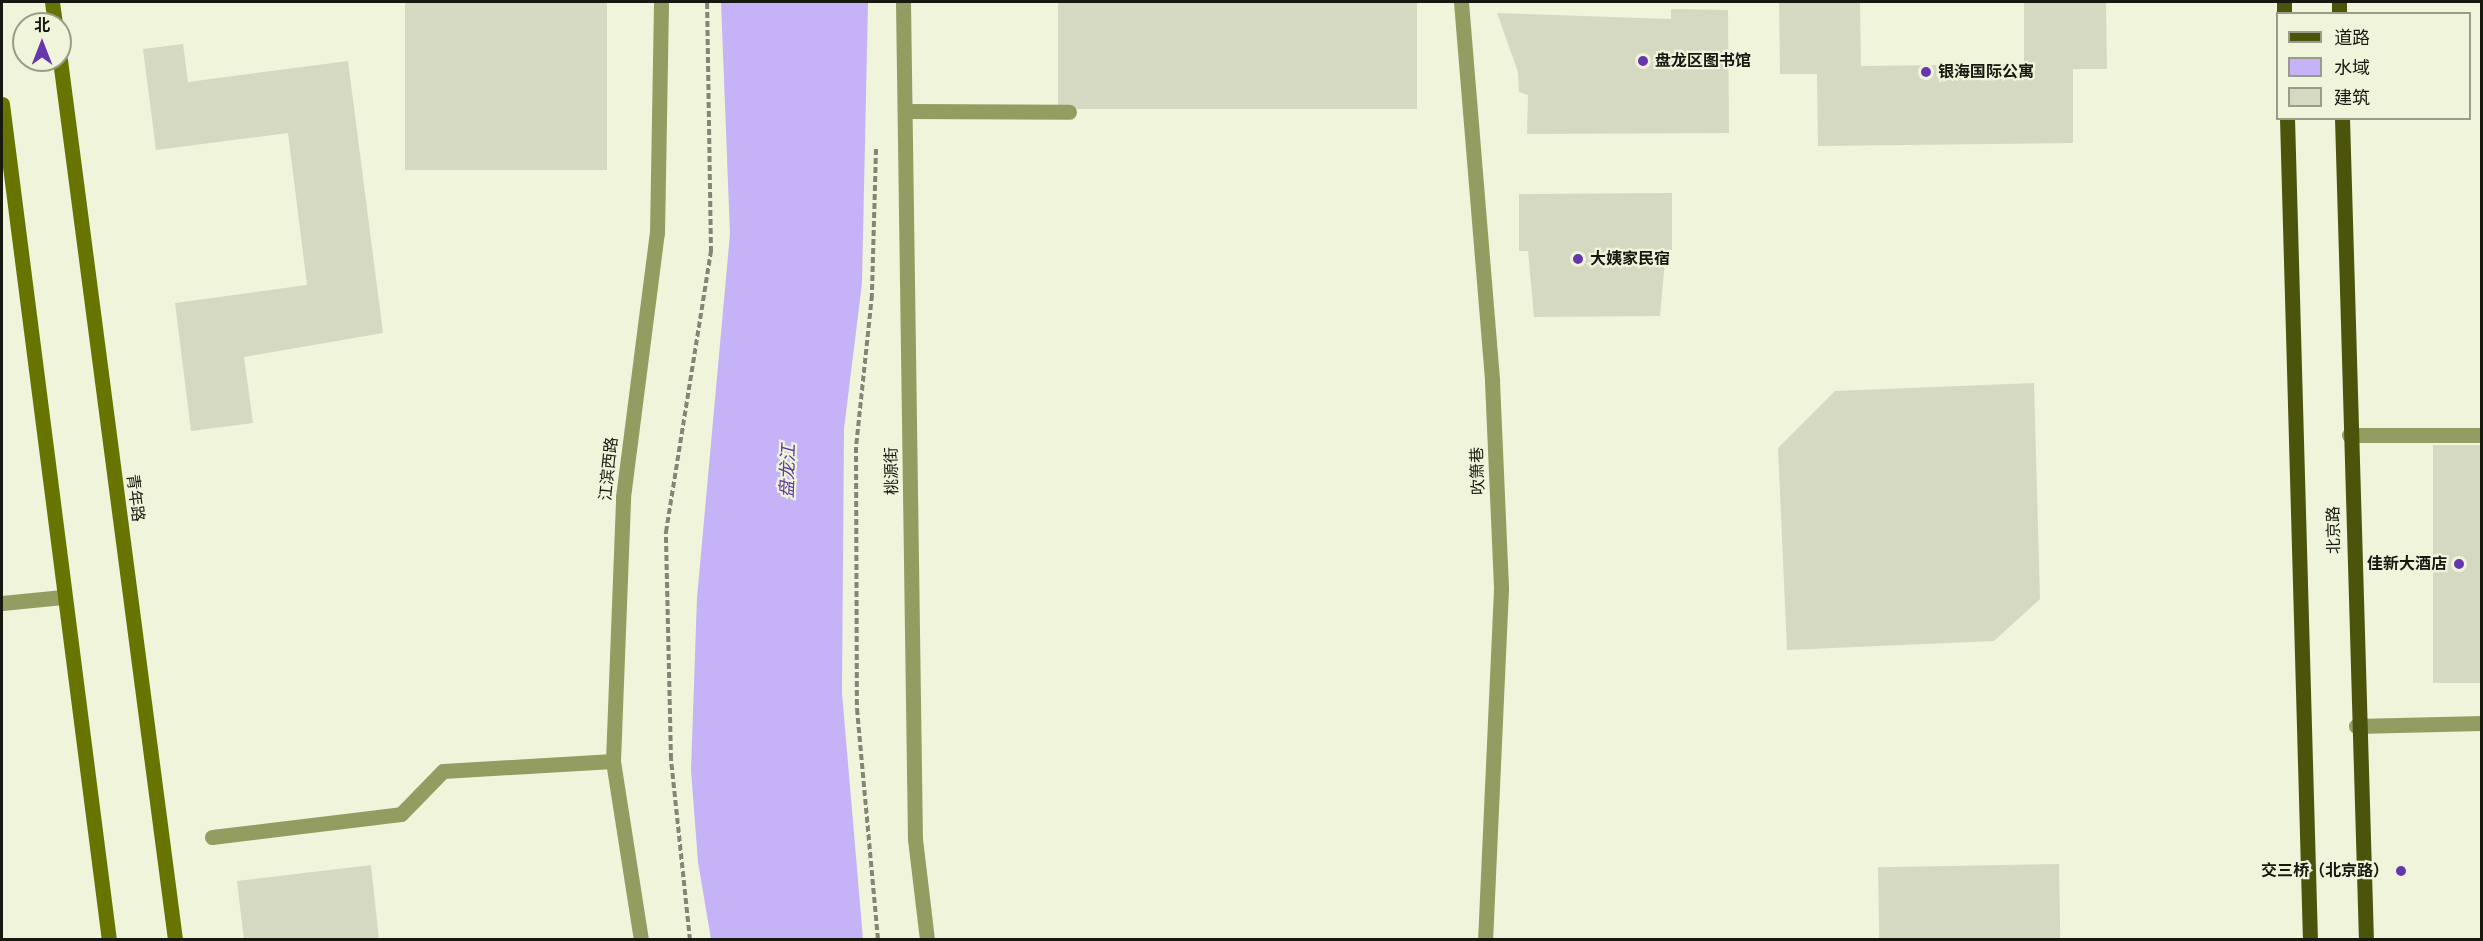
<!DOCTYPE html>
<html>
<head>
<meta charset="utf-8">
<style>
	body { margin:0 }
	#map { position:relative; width:2483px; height:941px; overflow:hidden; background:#eff4db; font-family:Jost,"Noto Sans SC",sans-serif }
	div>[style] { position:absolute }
	.water>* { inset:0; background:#c6b2f6 }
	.building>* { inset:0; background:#d5d9c1; transform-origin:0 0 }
	.path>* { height:4px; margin-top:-2px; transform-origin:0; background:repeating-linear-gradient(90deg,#838676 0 6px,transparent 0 9px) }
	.lane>* { height:15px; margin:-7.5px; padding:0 7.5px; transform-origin:7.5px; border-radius:7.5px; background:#939d62 }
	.street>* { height:15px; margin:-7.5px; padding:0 7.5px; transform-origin:7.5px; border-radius:7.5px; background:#939d62 }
	.secondary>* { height:15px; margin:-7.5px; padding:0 7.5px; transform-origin:7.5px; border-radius:7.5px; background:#687400 }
	.primary>* { height:15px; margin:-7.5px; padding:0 7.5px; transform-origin:7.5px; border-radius:7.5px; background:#4b540a }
	.dots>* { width:16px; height:16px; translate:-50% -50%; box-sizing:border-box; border:3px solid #eff4db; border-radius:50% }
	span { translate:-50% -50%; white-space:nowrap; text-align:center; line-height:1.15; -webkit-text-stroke:4.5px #eff4db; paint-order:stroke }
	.poi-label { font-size:16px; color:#171810; font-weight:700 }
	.left { translate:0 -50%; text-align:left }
	.right { translate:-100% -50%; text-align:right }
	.street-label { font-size:16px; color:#171810 }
	.water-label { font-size:18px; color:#5f3b9b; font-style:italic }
	.frame { position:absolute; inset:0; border:3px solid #171810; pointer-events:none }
	.legend { position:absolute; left:2276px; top:12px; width:195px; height:108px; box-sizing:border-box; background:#eff4db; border:2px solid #999c8a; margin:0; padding:8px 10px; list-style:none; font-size:18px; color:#171810 }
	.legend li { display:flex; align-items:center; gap:12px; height:30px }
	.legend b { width:30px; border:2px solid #999c8a }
	.north { position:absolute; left:12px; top:12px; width:60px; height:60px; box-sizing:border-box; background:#eff4db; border:2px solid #999c8a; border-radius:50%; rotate:0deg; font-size:16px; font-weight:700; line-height:24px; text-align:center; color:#171810 }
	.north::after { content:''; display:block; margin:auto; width:21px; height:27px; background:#6636ad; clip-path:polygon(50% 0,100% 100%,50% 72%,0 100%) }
</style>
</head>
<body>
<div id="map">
	<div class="water">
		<div style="clip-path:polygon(721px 2px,868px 2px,862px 283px,844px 429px,842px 693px,863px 939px,711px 939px,698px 862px,691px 770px,697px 598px,730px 234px)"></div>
	</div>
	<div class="building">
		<div style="left:405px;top:2px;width:202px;height:168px"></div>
		<div style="left:1058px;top:2px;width:359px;height:107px"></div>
		<div style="clip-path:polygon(1779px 2px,1860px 2px,1861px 66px,2024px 64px,2024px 2px,2106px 2px,2107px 69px,2073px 69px,2073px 143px,1818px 146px,1817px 74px,1780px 74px)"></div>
		<div style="clip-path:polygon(1671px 9px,1728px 10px,1729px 133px,1527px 134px,1528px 95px,1519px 92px,1518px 72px,1497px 13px,1671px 19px)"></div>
		<div style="clip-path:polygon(183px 44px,188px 82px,348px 61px,383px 333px,244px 357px,253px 423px,191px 431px,175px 303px,307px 285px,288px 133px,156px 150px,143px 49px)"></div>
		<div style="clip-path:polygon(1672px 193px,1672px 250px,1666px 250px,1660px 316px,1534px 317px,1528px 251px,1519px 251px,1519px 194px)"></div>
		<div style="clip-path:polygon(2034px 383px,2040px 599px,1994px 641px,1787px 650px,1778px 448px,1835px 391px)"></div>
		<div style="left:2433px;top:445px;width:49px;height:238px"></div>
		<div style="left:2059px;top:864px;width:76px;height:181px;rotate:89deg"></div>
		<div style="clip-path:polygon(371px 865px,379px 940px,244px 940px,237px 881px)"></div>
	</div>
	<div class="path">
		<div style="left:876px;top:149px;width:146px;rotate:91.6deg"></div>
		<div style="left:872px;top:295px;width:153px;rotate:96deg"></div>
		<div style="left:856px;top:447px;width:262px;rotate:89.8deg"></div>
		<div style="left:857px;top:709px;width:232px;rotate:84.8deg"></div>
		<div style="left:690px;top:940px;width:182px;rotate:-96deg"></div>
		<div style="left:671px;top:759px;width:227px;rotate:-91.3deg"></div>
		<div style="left:666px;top:532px;width:284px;rotate:-80.9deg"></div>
		<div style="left:711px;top:252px;width:250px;rotate:-90.9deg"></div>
	</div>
	<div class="lane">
		<div style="left:905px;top:111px;width:164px;rotate:0.3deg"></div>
		<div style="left:2349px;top:435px;width:133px"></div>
		<div style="left:2356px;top:726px;width:126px;rotate:-1.4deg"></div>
	</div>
	<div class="street">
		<div style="left:903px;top:2px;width:837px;rotate:89.18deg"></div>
		<div style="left:915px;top:839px;width:102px;rotate:83.2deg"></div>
		<div style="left:1461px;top:2px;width:380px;rotate:85.3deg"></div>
		<div style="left:1492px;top:381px;width:208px;rotate:87.5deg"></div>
		<div style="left:1501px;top:589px;width:351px;rotate:92.6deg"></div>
		<div style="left:2px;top:603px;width:61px;rotate:-5.6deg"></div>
		<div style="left:212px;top:837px;width:190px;rotate:-6.9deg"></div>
		<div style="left:401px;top:814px;width:60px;rotate:-45.7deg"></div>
		<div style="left:443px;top:771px;width:170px;rotate:-3.4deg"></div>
		<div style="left:641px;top:940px;width:181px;rotate:-98.9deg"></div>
		<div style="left:613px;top:761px;width:264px;rotate:-87.8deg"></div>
		<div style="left:623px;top:497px;width:266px;rotate:-82.7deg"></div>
		<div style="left:657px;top:233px;width:231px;rotate:-89deg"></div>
	</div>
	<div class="secondary">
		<div style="left:52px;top:2px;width:22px;rotate:82deg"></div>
		<div style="left:60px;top:60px;width:887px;rotate:82.55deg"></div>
		<div style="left:2px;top:104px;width:843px;rotate:82.71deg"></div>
	</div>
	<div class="primary">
		<div style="left:2284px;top:2px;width:12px;rotate:90deg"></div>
		<div style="left:2339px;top:2px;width:12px;rotate:90deg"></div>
		<div style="left:2287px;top:118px;width:822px;rotate:88.4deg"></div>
		<div style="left:2342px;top:118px;width:822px;rotate:88.33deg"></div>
	</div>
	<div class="dots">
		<div style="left:1643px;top:61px;background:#6636ad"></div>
		<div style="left:1926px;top:72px;background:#6636ad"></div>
		<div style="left:1578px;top:259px;background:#6636ad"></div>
		<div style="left:2459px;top:564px;background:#6636ad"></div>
		<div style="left:2401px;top:871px;background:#6636ad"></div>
	</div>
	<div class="poi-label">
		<span class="left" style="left:1655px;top:61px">盘龙区图书馆</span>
		<span class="left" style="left:1938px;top:72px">银海国际公寓</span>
		<span class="left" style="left:1590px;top:259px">大姨家民宿</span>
		<span class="right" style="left:2447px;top:564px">佳新大酒店</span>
		<span class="right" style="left:2389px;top:871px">交三桥（北京路）</span>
	</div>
	<div class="street-label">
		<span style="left:609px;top:469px;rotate:-84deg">江滨西路</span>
		<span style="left:892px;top:471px;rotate:-91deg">桃源街</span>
		<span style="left:1478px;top:471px;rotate:-92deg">吹箫巷</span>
		<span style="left:135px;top:498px;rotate:83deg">青年路</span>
		<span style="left:2334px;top:530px;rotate:-91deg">北京路</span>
	</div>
	<div class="water-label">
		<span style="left:788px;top:471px;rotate:-88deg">盘龙江</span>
	</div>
	<div class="frame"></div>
	<ul class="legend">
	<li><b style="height:8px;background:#4b540a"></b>道路</li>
	<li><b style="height:16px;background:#c6b2f6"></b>水域</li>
	<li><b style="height:16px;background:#d5d9c1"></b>建筑</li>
	</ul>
	<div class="north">北</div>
</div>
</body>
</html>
